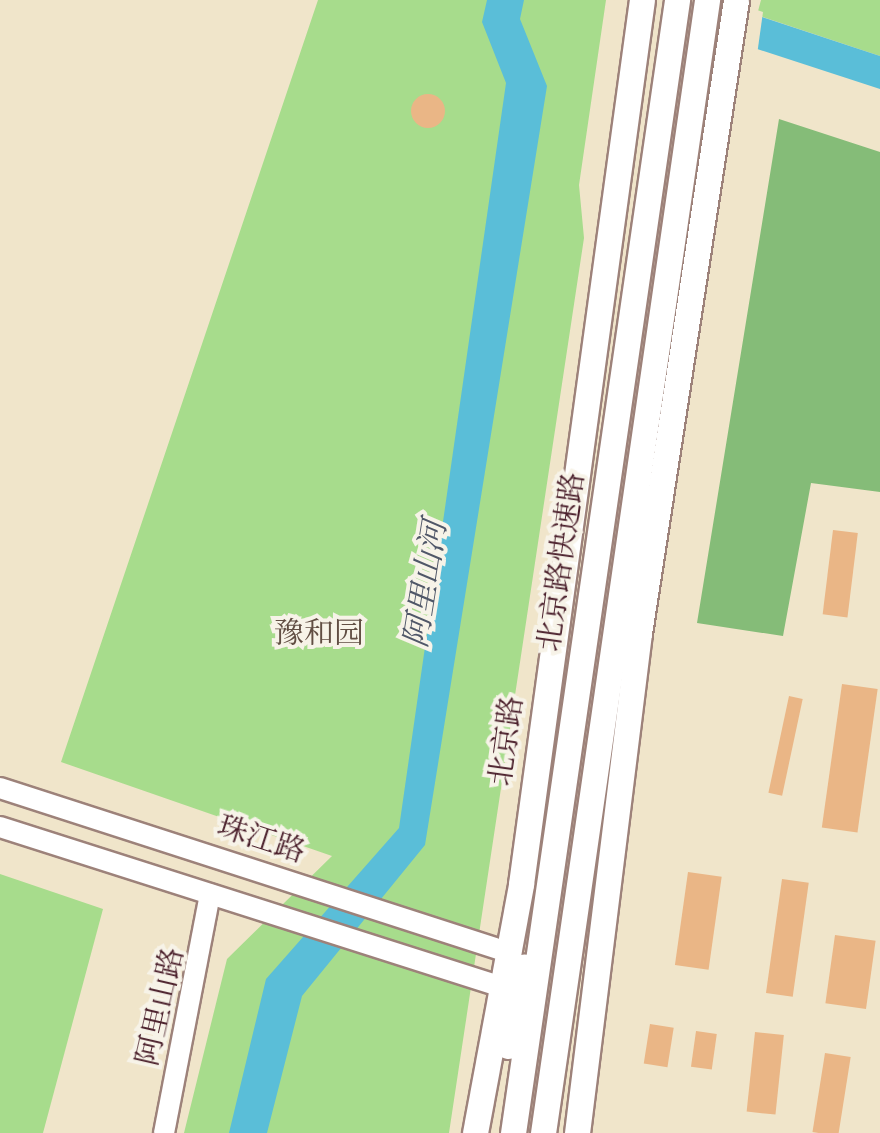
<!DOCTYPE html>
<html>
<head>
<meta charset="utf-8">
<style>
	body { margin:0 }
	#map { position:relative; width:880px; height:1133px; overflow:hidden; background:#f0e5ca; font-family:Cardo,"Noto Serif SC",serif }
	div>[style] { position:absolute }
	.green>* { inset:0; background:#a7dc8c }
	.forest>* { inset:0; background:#85bc78 }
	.water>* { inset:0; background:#5abed8 }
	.pier>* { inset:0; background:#f0e5ca }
	.building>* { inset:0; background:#eab686; transform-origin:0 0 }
	.round { border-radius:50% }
	.roads { filter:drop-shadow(2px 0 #9d827a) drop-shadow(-2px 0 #9d827a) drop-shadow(0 2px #9d827a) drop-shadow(0 -2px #9d827a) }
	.tertiary>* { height:20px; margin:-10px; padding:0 10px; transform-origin:10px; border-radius:10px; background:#fff }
	.primary>* { height:25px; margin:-12.5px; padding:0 12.5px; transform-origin:12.5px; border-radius:12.5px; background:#fff }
	.trunk>* { height:25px; margin:-12.5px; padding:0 12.5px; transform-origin:12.5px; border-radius:12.5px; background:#fff }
	span { translate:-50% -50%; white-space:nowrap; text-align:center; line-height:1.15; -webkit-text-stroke:8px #f7f3e8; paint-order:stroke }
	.street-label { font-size:30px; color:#4a1f2b }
	.park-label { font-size:30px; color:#614e43 }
	.water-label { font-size:32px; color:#505768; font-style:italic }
</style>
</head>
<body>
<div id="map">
	<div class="green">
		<div style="clip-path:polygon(318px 0,606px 0,579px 185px,584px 238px,449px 1133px,184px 1133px,227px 959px,332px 856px,61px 762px)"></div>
		<div style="clip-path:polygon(761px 0,880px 0,880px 56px,757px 15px)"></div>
		<div style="clip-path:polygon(0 874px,103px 909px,43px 1133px,0 1133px)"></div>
	</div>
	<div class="forest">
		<div style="clip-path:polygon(779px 119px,880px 152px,880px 492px,811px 483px,783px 636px,697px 623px)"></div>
	</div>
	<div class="water">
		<div style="clip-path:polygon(487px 0,524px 0,520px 19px,547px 86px,425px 845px,302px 996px,267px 1133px,229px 1133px,266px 979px,399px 828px,506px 83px,482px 22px)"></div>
		<div style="clip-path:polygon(711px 0,880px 56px,880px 89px,687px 26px)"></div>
	</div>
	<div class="pier">
		<div style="clip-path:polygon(612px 0,727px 0,763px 12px,757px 55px)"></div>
	</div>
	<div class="building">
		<div class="round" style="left:411px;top:94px;width:34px;height:34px"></div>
		<div style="left:833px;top:530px;width:25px;height:85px;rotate:7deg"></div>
		<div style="left:842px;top:684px;width:36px;height:145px;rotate:8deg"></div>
		<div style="left:789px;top:696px;width:14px;height:99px;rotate:12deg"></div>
		<div style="left:688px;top:872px;width:34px;height:94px;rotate:8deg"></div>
		<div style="left:782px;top:879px;width:27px;height:115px;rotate:8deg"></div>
		<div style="left:835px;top:935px;width:41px;height:69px;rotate:8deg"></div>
		<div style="left:650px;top:1024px;width:24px;height:40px;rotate:9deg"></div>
		<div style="left:696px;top:1031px;width:21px;height:36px;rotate:8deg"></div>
		<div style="left:755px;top:1032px;width:29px;height:80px;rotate:6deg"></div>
		<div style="left:825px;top:1053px;width:26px;height:80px;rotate:9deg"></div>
	</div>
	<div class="roads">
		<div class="tertiary">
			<div style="left:0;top:788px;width:530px;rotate:17.92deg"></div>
			<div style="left:0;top:827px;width:521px;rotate:17.67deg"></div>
			<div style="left:164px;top:1133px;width:243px;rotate:-79.1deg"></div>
		</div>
		<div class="primary">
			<div style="left:475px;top:1133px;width:253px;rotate:-79.5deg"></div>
			<div style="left:521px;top:884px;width:892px;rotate:-82.21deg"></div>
			<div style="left:577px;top:1133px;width:504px;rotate:-82.93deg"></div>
			<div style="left:639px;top:633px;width:640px;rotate:-81.29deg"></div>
		</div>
		<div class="trunk">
			<div style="left:508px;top:1046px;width:81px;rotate:-78.6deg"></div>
			<div style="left:513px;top:1133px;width:1145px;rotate:-81.76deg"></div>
			<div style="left:543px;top:1133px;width:1145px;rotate:-81.76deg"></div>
		</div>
	</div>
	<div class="street-label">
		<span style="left:562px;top:562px;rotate:-82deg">北京路快速路</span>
		<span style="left:507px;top:741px;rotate:-82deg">北京路</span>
		<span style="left:261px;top:840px;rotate:18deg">珠江路</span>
		<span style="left:161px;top:1007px;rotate:-77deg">阿里山路</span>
	</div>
	<div class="park-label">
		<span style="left:319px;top:634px">豫和园</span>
	</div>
	<div class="water-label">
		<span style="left:426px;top:584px;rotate:-81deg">阿里山河</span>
	</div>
</div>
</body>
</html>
